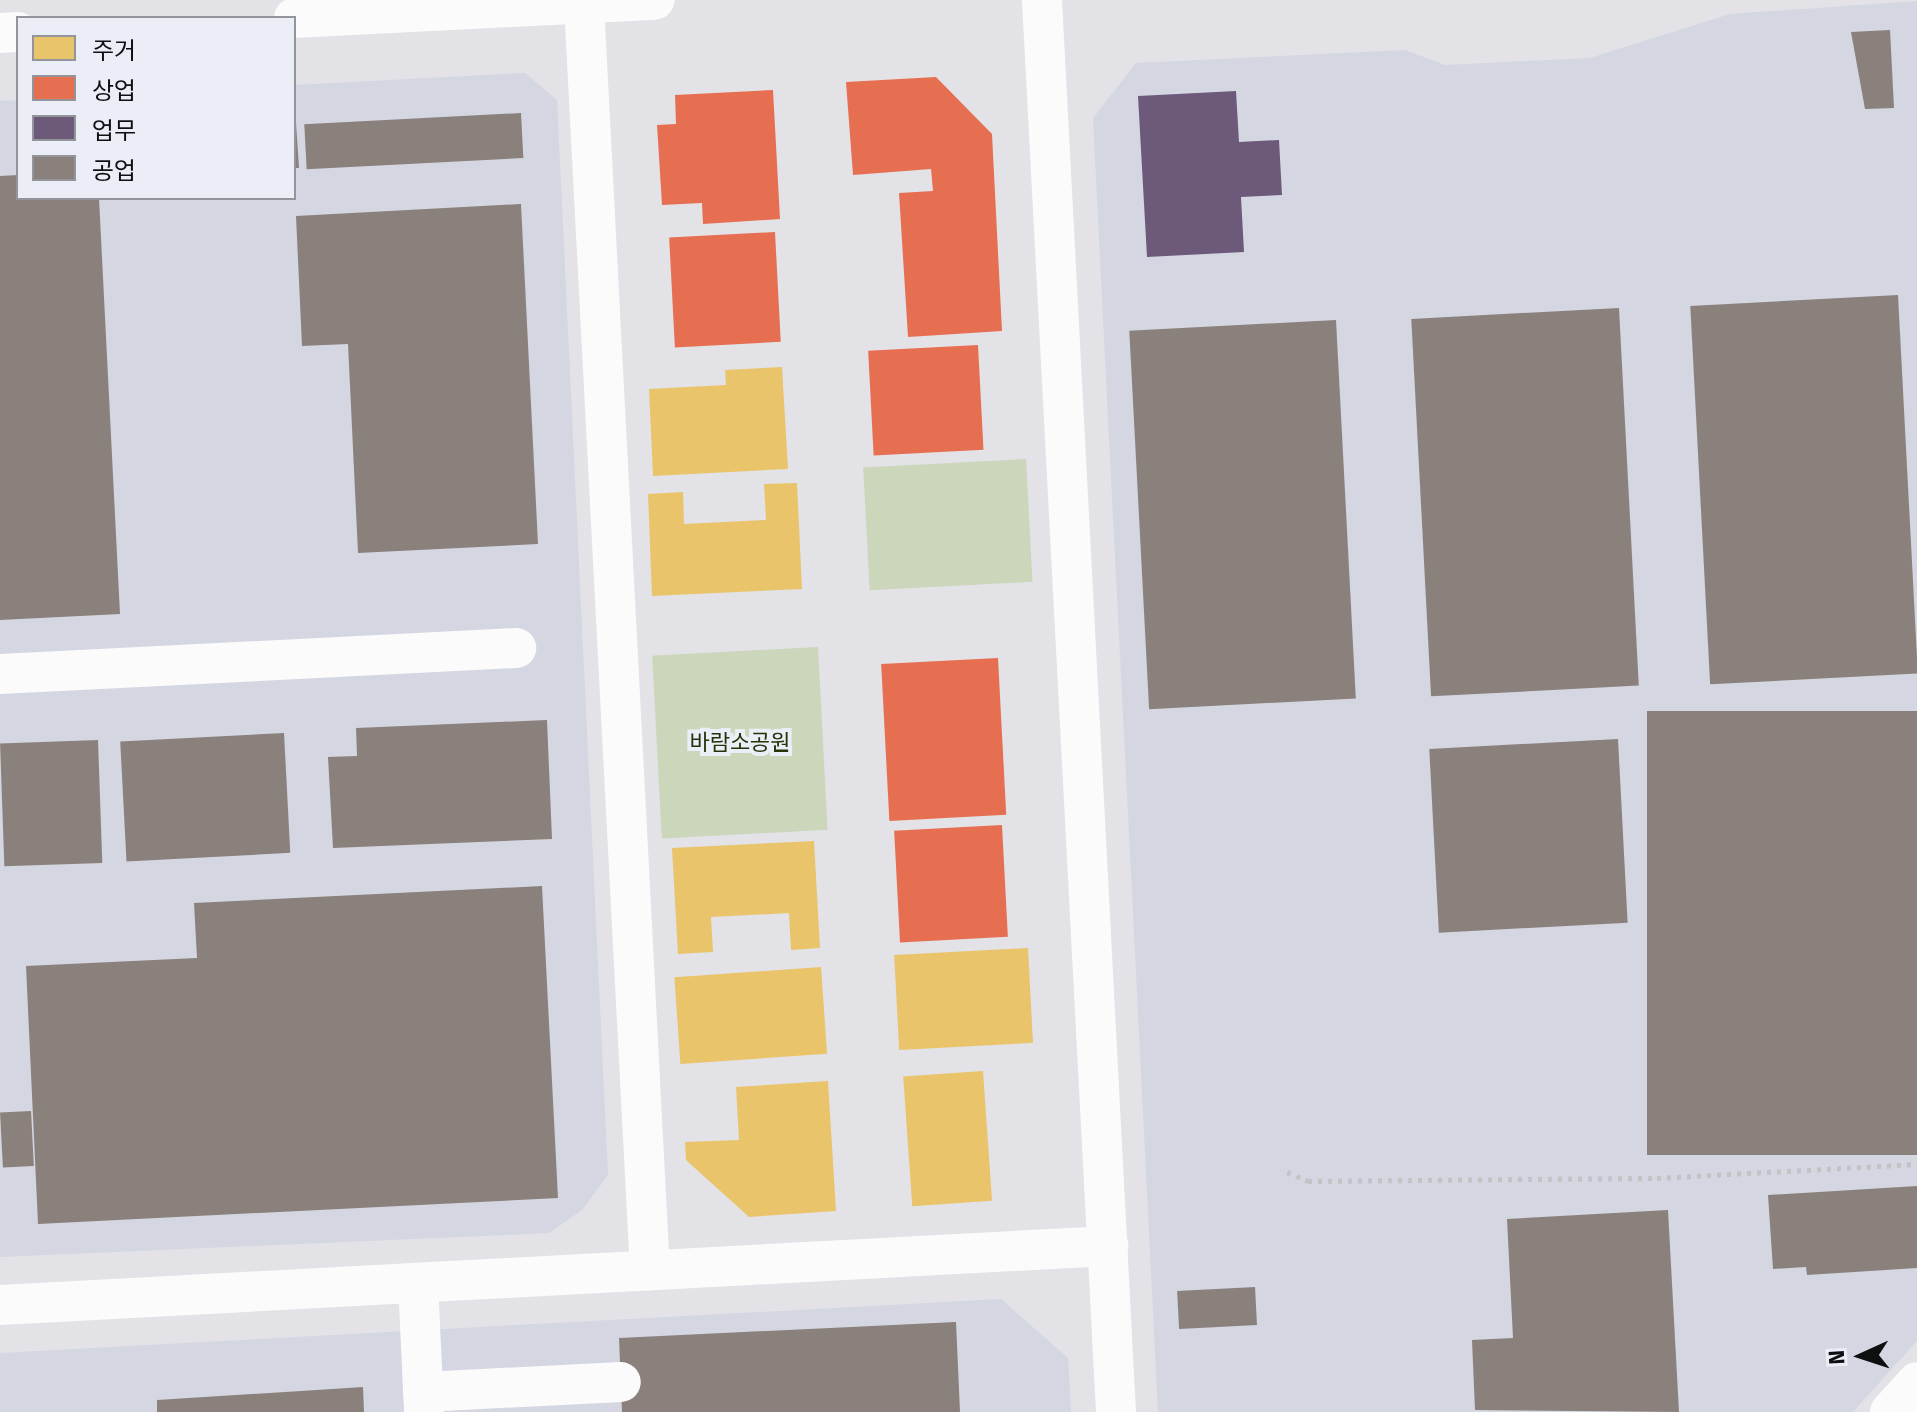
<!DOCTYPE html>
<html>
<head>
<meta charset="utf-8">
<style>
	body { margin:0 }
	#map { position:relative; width:1917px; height:1412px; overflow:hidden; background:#e2e2e7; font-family:"Fira Sans","Noto Sans KR",sans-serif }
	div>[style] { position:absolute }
	.built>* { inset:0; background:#d4d6e1 }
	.green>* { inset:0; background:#cbd6ba; transform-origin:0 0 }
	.homes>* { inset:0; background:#e9c46a; transform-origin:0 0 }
	.shops>* { inset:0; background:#e76f51; transform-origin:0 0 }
	.offices>* { inset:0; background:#6d597a }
	.industry>* { inset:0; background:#8a817c; transform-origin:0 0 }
	.path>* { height:5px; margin-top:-2.5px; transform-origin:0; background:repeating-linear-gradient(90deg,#c3c3c5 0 4px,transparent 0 10px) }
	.minor>* { height:40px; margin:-20px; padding:0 20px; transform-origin:20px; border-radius:20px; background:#fbfbfb }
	span { translate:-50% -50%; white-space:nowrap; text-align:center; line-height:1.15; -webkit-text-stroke:8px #eceef7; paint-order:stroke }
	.park-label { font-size:22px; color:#263309 }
	.legend { position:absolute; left:16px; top:16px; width:280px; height:184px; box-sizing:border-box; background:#eceef7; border:2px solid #93959b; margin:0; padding:10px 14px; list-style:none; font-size:24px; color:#0e0f11 }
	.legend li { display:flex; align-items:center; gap:16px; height:40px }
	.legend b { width:40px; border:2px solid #93959b }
	.north { position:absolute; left:1821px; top:1316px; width:80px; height:80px; -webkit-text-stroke:6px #eceef7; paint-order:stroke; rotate:267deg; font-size:22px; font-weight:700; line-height:32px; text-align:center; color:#0e0f11 }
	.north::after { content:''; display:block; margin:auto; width:28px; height:36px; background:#0e0f11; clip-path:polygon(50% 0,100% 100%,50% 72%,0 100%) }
</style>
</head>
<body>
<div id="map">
	<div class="built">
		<div style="clip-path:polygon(1917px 1px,1917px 1341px,1853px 1412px,1158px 1412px,1093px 118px,1136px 63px,1405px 50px,1445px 65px,1590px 58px,1730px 14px)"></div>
		<div style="clip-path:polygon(525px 73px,557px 100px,608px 1175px,582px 1210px,549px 1233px,0 1257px,0 101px,18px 100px,18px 198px,294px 198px,294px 85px)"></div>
		<div style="clip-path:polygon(1001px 1299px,1068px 1358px,1071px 1412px,0 1412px,0 1353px)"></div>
	</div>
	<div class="green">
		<div style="left:1026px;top:459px;width:123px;height:163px;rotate:87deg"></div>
		<div style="left:818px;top:647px;width:183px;height:166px;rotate:87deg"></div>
	</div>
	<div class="homes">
		<div style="clip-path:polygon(782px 367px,788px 469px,653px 476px,649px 389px,726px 385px,725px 370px)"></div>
		<div style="clip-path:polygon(797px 483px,802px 589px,652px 596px,648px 494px,683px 492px,684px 524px,766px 520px,764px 484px)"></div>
		<div style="clip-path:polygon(814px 841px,820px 948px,791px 950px,789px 913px,711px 917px,713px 952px,678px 954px,672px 848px)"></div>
		<div style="left:1028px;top:948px;width:95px;height:134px;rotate:87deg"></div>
		<div style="left:821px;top:967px;width:87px;height:147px;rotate:86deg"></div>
		<div style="left:983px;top:1071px;width:130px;height:80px;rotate:86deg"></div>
		<div style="clip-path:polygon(828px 1081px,836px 1211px,749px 1217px,686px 1160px,685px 1142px,739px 1140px,736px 1087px)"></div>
	</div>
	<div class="shops">
		<div style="clip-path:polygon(936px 77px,992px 134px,1002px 331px,908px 337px,899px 193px,933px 191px,931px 169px,853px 175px,846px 82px)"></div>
		<div style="clip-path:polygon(773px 90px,780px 219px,703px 224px,702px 203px,662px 205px,657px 125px,676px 124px,675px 95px)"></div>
		<div style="left:775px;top:232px;width:110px;height:106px;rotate:87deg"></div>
		<div style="left:978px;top:345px;width:105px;height:110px;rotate:87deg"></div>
		<div style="left:998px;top:658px;width:157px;height:117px;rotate:87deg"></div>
		<div style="left:1002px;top:825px;width:112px;height:108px;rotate:87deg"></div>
	</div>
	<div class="offices">
		<div style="clip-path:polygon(1236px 91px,1239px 142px,1279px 140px,1282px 195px,1241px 197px,1244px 252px,1147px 257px,1138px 96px)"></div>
	</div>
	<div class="industry">
		<div style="clip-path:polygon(1890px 30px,1894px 108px,1865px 109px,1851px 32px)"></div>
		<div style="left:521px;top:113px;width:45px;height:217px;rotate:87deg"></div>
		<div style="clip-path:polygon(294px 123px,296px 123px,299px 168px,294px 168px)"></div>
		<div style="clip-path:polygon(18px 175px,18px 198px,99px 198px,120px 614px,0 620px,0 176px)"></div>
		<div style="clip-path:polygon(521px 204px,538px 544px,358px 553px,348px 344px,302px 346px,296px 216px)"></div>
		<div style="left:1898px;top:295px;width:379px;height:208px;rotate:87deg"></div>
		<div style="left:1619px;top:308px;width:378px;height:208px;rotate:87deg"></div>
		<div style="left:1336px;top:320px;width:379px;height:207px;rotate:87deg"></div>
		<div style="left:1917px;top:711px;width:444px;height:270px;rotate:90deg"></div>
		<div style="clip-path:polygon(547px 720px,552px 839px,333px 848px,328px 757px,357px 756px,356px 728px)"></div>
		<div style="left:284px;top:733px;width:120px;height:164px;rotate:87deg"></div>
		<div style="left:1618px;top:739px;width:184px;height:189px;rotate:87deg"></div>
		<div style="left:98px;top:740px;width:123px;height:98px;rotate:88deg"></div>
		<div style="clip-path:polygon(542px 886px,558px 1198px,38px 1224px,26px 966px,197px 958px,194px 903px)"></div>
		<div style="left:31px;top:1111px;width:55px;height:31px;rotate:87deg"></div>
		<div style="clip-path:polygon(1917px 1186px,1917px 1268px,1807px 1275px,1806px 1267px,1773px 1269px,1768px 1195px)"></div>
		<div style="clip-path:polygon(1668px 1210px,1679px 1412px,1475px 1410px,1472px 1340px,1513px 1338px,1507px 1219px)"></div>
		<div style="left:1255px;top:1287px;width:38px;height:78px;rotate:87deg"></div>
		<div style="clip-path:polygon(956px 1322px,960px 1412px,622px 1412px,619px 1338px)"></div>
		<div style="clip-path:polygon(363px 1387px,364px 1412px,157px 1412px,157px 1400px)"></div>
	</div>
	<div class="path">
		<div style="left:1287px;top:1172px;width:23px;rotate:23deg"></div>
		<div style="left:1308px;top:1181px;width:349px;rotate:-0.5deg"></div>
		<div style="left:1657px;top:1178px;width:260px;rotate:-3.1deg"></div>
	</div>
	<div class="minor">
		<div style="left:1042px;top:0;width:1414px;rotate:87deg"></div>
		<div style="left:584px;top:4px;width:1268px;rotate:87.02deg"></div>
		<div style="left:294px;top:18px;width:361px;rotate:-2.9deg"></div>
		<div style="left:0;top:33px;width:18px;rotate:-3deg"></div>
		<div style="left:0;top:674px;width:517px;rotate:-2.88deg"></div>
		<div style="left:418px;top:1283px;width:129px;rotate:87.3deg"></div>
		<div style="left:0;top:1305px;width:1110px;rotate:-3.05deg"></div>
		<div style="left:423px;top:1392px;width:198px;rotate:-2.9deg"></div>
		<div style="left:1890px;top:1412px;width:40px;rotate:-48deg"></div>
	</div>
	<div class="park-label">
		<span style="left:740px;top:743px">바람소공원</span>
	</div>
	<ul class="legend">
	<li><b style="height:22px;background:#e9c46a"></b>주거</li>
	<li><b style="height:22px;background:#e76f51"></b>상업</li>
	<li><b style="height:22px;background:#6d597a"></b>업무</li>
	<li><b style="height:22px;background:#8a817c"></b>공업</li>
	</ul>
	<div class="north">N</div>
</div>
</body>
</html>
